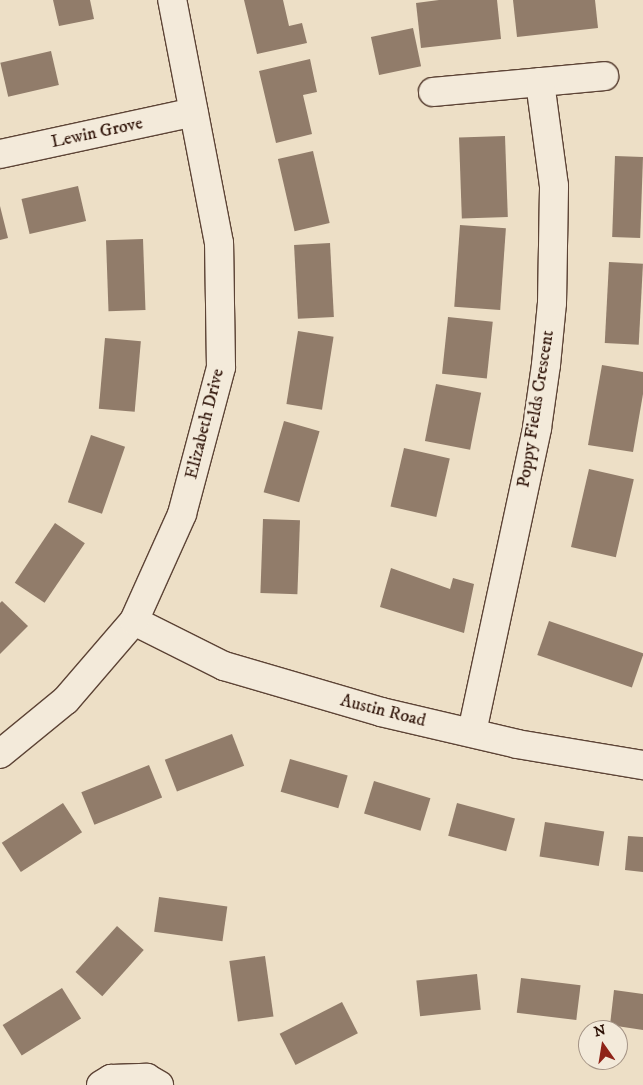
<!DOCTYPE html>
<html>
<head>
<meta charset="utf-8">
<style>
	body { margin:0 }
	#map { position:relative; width:643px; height:1085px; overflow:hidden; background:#eddfc6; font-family:"IM FELL DW Pica",serif }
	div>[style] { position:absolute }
	.building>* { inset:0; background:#917c6a; transform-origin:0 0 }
	.roads { filter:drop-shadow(1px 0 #5d4436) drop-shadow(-1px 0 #5d4436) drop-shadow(0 1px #5d4436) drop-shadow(0 -1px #5d4436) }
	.minor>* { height:28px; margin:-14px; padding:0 14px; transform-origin:14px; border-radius:14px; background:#f3eada }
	span { translate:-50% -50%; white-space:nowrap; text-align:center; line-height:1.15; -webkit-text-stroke:5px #f3eada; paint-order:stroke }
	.street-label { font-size:18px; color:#2d1106 }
	.north { position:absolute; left:578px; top:1020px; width:50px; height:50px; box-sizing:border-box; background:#f3eada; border:1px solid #a49385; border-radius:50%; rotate:347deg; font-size:14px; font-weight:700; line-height:20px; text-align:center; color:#2d1106 }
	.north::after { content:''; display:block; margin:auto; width:18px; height:22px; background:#8f2418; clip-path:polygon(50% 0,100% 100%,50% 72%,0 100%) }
</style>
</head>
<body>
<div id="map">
	<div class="building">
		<div style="clip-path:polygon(53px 0,90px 0,94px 19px,59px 26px)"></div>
		<div style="clip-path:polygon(244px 0,283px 0,289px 26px,302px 23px,307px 43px,257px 54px)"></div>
		<div style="clip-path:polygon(439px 0,497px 0,501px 39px,421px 48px,416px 3px)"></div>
		<div style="clip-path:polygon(513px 0,595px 0,598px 28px,517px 37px)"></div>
		<div style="left:413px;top:28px;width:39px;height:43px;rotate:78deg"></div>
		<div style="left:51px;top:51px;width:35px;height:52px;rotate:77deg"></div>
		<div style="clip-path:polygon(310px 59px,317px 92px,303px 95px,312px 134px,276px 143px,259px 71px)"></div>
		<div style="left:505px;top:136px;width:81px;height:46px;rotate:88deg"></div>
		<div style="left:313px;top:151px;width:74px;height:36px;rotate:77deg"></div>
		<div style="left:615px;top:156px;width:28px;height:81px;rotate:2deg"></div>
		<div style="left:78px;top:186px;width:36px;height:58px;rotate:77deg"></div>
		<div style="clip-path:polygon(0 206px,8px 238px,0 240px)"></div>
		<div style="left:460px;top:225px;width:46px;height:82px;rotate:4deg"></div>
		<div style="left:143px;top:239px;width:71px;height:37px;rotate:88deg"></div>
		<div style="left:330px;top:243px;width:74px;height:36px;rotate:87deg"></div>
		<div style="left:609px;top:262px;width:34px;height:81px;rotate:3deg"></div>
		<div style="left:448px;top:317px;width:45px;height:57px;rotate:6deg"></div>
		<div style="left:298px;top:331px;width:36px;height:74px;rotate:9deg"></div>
		<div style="left:105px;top:338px;width:36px;height:71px;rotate:5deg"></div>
		<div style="clip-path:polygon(602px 365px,643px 372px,643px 394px,633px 452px,588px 445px)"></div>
		<div style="left:436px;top:384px;width:46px;height:58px;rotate:11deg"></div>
		<div style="left:284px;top:421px;width:37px;height:74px;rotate:16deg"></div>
		<div style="left:91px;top:435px;width:36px;height:71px;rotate:19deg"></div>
		<div style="left:404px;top:448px;width:47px;height:60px;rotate:13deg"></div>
		<div style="left:589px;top:469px;width:46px;height:80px;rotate:13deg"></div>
		<div style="left:263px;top:519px;width:37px;height:74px;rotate:2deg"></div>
		<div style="left:55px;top:523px;width:36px;height:72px;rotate:34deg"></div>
		<div style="clip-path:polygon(391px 568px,450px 589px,453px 578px,474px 584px,464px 633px,380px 607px)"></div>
		<div style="clip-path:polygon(2px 601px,28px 626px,0 654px,0 603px)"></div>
		<div style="left:549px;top:621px;width:100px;height:36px;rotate:19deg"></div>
		<div style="left:232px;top:734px;width:34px;height:72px;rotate:69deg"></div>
		<div style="left:290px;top:759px;width:60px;height:34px;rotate:16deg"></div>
		<div style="left:149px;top:765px;width:35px;height:73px;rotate:68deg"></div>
		<div style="left:374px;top:781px;width:59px;height:34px;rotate:17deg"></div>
		<div style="left:63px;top:803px;width:35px;height:73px;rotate:57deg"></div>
		<div style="left:457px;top:803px;width:60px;height:34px;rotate:15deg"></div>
		<div style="left:545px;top:822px;width:60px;height:35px;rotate:9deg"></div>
		<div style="clip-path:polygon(628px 836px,643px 837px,643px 872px,625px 870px)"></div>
		<div style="left:159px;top:897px;width:69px;height:35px;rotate:8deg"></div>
		<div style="left:117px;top:926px;width:36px;height:62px;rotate:42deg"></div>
		<div style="left:265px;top:956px;width:61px;height:36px;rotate:82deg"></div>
		<div style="left:477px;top:974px;width:36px;height:61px;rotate:84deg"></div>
		<div style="left:521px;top:978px;width:60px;height:35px;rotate:7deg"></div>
		<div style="left:62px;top:988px;width:36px;height:70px;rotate:58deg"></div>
		<div style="clip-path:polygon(614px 990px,643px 994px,643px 1030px,610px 1025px)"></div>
		<div style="left:342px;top:1002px;width:35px;height:70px;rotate:63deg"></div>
	</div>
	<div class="roads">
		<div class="minor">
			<div style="left:433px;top:92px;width:172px;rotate:-5.3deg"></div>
			<div style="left:0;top:154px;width:198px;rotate:-12.2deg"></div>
			<div style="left:134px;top:621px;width:101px;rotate:26.6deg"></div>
			<div style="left:224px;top:666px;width:164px;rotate:16.3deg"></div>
			<div style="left:381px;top:712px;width:140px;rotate:13.2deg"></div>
			<div style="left:517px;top:744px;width:128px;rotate:9.5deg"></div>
			<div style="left:472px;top:732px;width:311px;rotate:-77.9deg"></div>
			<div style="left:537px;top:428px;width:64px;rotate:-81.9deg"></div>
			<div style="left:546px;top:365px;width:62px;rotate:-84.5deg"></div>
			<div style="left:552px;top:303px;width:117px;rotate:-89deg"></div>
			<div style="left:554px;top:186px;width:105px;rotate:-97.7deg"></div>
			<div style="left:0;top:754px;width:85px;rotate:-39.3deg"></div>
			<div style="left:66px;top:700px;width:104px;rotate:-49.3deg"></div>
			<div style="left:134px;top:621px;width:117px;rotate:-65.8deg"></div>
			<div style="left:182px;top:514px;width:152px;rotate:-75.1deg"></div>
			<div style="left:221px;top:367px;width:124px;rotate:-90.9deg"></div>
			<div style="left:219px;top:243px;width:248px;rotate:-100.9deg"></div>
			<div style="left:101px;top:1085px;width:12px;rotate:-31deg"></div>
			<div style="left:111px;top:1079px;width:36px;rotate:-2deg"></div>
			<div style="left:147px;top:1078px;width:14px;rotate:30deg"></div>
		</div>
	</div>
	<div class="street-label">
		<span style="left:97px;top:133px;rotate:-12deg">Lewin Grove</span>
		<span style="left:536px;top:409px;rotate:-81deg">Poppy Fields Crescent</span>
		<span style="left:205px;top:424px;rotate:-76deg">Elizabeth Drive</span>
		<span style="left:383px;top:711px;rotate:14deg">Austin Road</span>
	</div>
	<div class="north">N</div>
</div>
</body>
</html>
